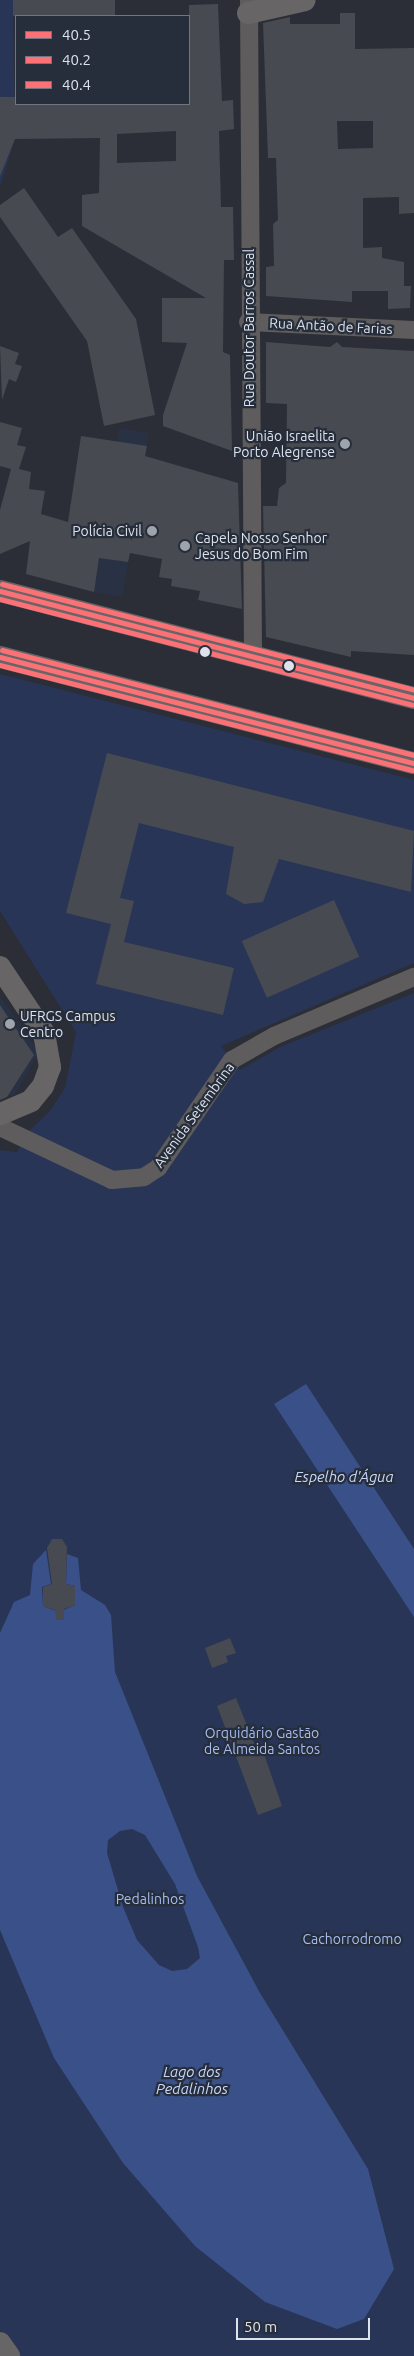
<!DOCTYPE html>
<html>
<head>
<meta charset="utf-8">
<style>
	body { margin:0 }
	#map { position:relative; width:414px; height:2356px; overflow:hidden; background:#2b2e36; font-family:Ubuntu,sans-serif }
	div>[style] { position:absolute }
	.built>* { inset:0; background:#293144; transform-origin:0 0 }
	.green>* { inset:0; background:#283556 }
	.water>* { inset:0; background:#3a5088 }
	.building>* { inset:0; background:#474a51; transform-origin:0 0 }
	.minor>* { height:18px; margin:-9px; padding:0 9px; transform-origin:9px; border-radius:9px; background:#5e5c5c }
	.major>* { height:22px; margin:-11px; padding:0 11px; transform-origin:11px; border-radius:11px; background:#676566 }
	.bus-1>* { height:5px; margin:-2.5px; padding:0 2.5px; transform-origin:2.5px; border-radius:2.5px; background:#fc7176 }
	.bus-2>* { height:5px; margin:-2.5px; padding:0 2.5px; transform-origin:2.5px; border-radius:2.5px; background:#fc7176 }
	.bus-3>* { height:5px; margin:-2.5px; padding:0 2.5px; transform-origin:2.5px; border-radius:2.5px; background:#fc7176 }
	.dots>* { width:14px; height:14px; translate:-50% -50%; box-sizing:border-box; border:2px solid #262d3b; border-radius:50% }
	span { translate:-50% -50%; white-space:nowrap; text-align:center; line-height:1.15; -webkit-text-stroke:4.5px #262d3b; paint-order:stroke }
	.street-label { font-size:14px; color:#dde2eb }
	.poi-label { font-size:14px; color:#dde2eb }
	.right { translate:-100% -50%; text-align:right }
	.left { translate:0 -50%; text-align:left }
	.park-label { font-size:14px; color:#a6bdf2 }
	.water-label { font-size:15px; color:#c8d8fc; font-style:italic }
	.legend { position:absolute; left:15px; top:15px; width:175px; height:90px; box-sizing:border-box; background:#262d3b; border:1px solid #6f7581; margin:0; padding:6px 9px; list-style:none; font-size:15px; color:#dde2eb }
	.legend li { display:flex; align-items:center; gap:10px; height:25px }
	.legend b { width:25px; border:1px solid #6f7581 }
	.scale { position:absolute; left:236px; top:2318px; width:134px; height:22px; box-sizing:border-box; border:2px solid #dde2eb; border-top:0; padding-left:6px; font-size:15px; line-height:18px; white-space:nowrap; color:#dde2eb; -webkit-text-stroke:4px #262d3b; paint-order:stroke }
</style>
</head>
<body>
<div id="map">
	<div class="built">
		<div style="left:119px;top:428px;width:30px;height:166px;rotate:9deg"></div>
		<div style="clip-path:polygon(0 996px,39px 1052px,14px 1096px,0 1095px)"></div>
	</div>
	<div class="green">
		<div style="clip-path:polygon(0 0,13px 0,15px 139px,0 186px)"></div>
		<div style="clip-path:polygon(0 674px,414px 780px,414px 963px,221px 1046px,240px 1070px,280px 1047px,414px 993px,414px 2356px,18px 2356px,0 2330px,0 1150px,17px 1152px,27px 1133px,50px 1111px,65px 1088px,76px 1032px,0 911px)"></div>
	</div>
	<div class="water">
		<div style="clip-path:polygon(306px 1384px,414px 1549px,414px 1617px,274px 1404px)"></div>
		<div style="clip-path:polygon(evenodd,46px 1550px,51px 1584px,42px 1587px,43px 1606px,59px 1612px,75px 1605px,75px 1586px,66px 1584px,67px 1554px,78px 1558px,81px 1590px,105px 1605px,111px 1615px,115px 1672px,197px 1876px,260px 1993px,368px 2169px,394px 2269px,364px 2319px,337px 2329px,265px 2302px,195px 2246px,123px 2163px,54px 2058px,0 1930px,0 1633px,14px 1602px,30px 1595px,33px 1564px,46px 1550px,132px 1829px,145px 1835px,175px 1884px,198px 1947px,200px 1958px,187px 1969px,172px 1971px,159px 1965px,137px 1940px,123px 1907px,107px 1853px,108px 1840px,120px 1831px,132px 1829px)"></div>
	</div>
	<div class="building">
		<div style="left:13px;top:0;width:102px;height:16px"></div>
		<div style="clip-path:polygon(evenodd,218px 4px,222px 101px,233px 100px,234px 129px,219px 131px,221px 207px,233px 207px,234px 260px,224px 260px,223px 352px,230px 355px,232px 451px,163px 426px,163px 415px,187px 343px,162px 342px,162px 298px,206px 298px,82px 226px,82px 195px,99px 193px,100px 138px,15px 139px,0 176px,0 97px,16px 97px,16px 104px,189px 104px,189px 5px,218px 4px,176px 131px,176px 161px,117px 163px,117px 134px,176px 131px)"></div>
		<div style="clip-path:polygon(evenodd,340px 13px,355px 13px,355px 49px,414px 48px,414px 213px,399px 214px,399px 197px,363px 198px,363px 248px,382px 247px,382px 258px,404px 262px,404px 286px,411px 286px,410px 308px,388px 309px,388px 291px,352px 291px,352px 302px,266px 296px,266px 267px,274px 266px,273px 224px,278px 220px,276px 158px,268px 158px,263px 23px,290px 17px,290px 24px,340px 24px,340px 13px,337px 121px,373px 121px,373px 148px,338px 149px,337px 121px)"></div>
		<div style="clip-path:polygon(24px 188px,58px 237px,72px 228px,136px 319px,155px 415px,104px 426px,87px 341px,0 217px,0 205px)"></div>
		<div style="clip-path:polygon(266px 342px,330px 347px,337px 342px,342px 347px,414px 351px,414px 655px,351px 651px,351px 657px,266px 637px,263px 506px,277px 506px,279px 488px,286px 483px,287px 404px,266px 403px)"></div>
		<div style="clip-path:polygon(0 346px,19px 353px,15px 364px,22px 366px,16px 382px,9px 379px,2px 400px)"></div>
		<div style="clip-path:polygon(0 422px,22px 428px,17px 445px,26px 447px,19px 469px,31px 472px,29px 489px,45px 491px,41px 514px,68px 522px,81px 436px,147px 446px,145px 456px,238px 483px,242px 609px,198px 600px,200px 591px,171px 586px,172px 579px,159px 577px,162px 559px,130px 553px,128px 562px,99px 558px,94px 592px,26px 574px,30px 541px,0 554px,0 510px,11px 469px,0 466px)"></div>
		<div style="clip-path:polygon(107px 753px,414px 831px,411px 892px,279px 859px,263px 902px,244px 904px,226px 894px,234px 847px,139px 823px,120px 898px,134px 901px,124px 942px,234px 968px,223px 1015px,96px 984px,111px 924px,66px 913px)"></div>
		<div style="left:334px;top:900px;width:62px;height:101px;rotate:66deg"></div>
		<div style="clip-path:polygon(0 1005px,34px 1055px,7px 1097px,0 1100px)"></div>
		<div style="clip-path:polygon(52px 1539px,62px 1539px,67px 1547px,66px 1584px,75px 1586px,75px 1605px,64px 1609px,64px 1620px,56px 1620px,55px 1610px,43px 1606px,43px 1587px,52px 1584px,47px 1548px)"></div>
		<div style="clip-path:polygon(230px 1638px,236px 1653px,226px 1656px,228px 1662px,212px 1668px,205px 1648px)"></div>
		<div style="clip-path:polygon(236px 1698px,258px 1753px,263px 1751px,282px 1806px,258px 1815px,217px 1706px)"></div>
	</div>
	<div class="minor">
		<div style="left:249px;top:0;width:656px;rotate:89.65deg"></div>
		<div style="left:248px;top:322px;width:166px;rotate:2.8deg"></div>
		<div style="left:0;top:1127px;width:124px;rotate:25.3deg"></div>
		<div style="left:112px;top:1180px;width:32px;rotate:-5deg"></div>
		<div style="left:144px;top:1177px;width:17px;rotate:-33deg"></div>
		<div style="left:158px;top:1168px;width:131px;rotate:-55.6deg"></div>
		<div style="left:232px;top:1060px;width:48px;rotate:-29.7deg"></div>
		<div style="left:274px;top:1036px;width:152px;rotate:-22.9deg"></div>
	</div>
	<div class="major">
		<div style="left:248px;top:13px;width:58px;rotate:-12.8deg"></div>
		<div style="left:0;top:591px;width:428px;rotate:14.5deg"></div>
		<div style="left:0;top:657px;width:427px;rotate:14.4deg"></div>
		<div style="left:0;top:967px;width:79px;rotate:56.3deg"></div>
		<div style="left:44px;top:1033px;width:35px;rotate:80deg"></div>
		<div style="left:50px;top:1067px;width:20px;rotate:110deg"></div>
		<div style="left:43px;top:1086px;width:19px;rotate:129deg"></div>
		<div style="left:31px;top:1101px;width:34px;rotate:157deg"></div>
		<div style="left:0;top:2343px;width:16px;rotate:55deg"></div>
	</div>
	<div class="bus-1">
		<div style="left:0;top:591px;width:428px;rotate:14.5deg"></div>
		<div style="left:0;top:657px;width:427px;rotate:14.4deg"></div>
	</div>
	<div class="bus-2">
		<div style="left:0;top:599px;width:425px;rotate:14.4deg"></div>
		<div style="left:0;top:665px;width:425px;rotate:14.3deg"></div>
	</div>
	<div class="bus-3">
		<div style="left:2px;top:584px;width:425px;rotate:14.4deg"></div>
		<div style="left:2px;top:650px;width:425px;rotate:14.3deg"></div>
	</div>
	<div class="dots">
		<div style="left:345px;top:444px;background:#9fa3ac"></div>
		<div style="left:152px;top:531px;background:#9fa3ac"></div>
		<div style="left:185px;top:546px;background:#9fa3ac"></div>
		<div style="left:205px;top:652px;background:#dde2eb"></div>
		<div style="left:289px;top:666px;background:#dde2eb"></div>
		<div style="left:10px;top:1024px;background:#9fa3ac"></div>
	</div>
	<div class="street-label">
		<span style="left:331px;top:326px;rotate:3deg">Rua Antão de Farias</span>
		<span style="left:249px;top:328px;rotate:-90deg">Rua Doutor Barros Cassal</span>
		<span style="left:194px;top:1115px;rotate:-54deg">Avenida Setembrina</span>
	</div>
	<div class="poi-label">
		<span class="right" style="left:335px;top:444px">União Israelita<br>Porto Alegrense</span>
		<span class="right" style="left:142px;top:531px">Polícia Civil</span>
		<span class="left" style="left:195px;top:546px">Capela Nosso Senhor<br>Jesus do Bom Fim</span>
		<span class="left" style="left:20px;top:1024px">UFRGS Campus<br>Centro</span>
	</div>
	<div class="park-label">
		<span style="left:262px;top:1741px">Orquidário Gastão<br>de Almeida Santos</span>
		<span style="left:150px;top:1899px">Pedalinhos</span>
		<span style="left:352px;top:1939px">Cachorrodromo</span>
	</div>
	<div class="water-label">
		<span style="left:344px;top:1477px">Espelho d'Água</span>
		<span style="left:192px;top:2080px">Lago dos<br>Pedalinhos</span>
	</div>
	<ul class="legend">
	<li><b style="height:6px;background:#fc7176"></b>40.5</li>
	<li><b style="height:6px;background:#fc7176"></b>40.2</li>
	<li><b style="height:6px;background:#fc7176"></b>40.4</li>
	</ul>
	<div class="scale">50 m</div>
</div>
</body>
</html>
